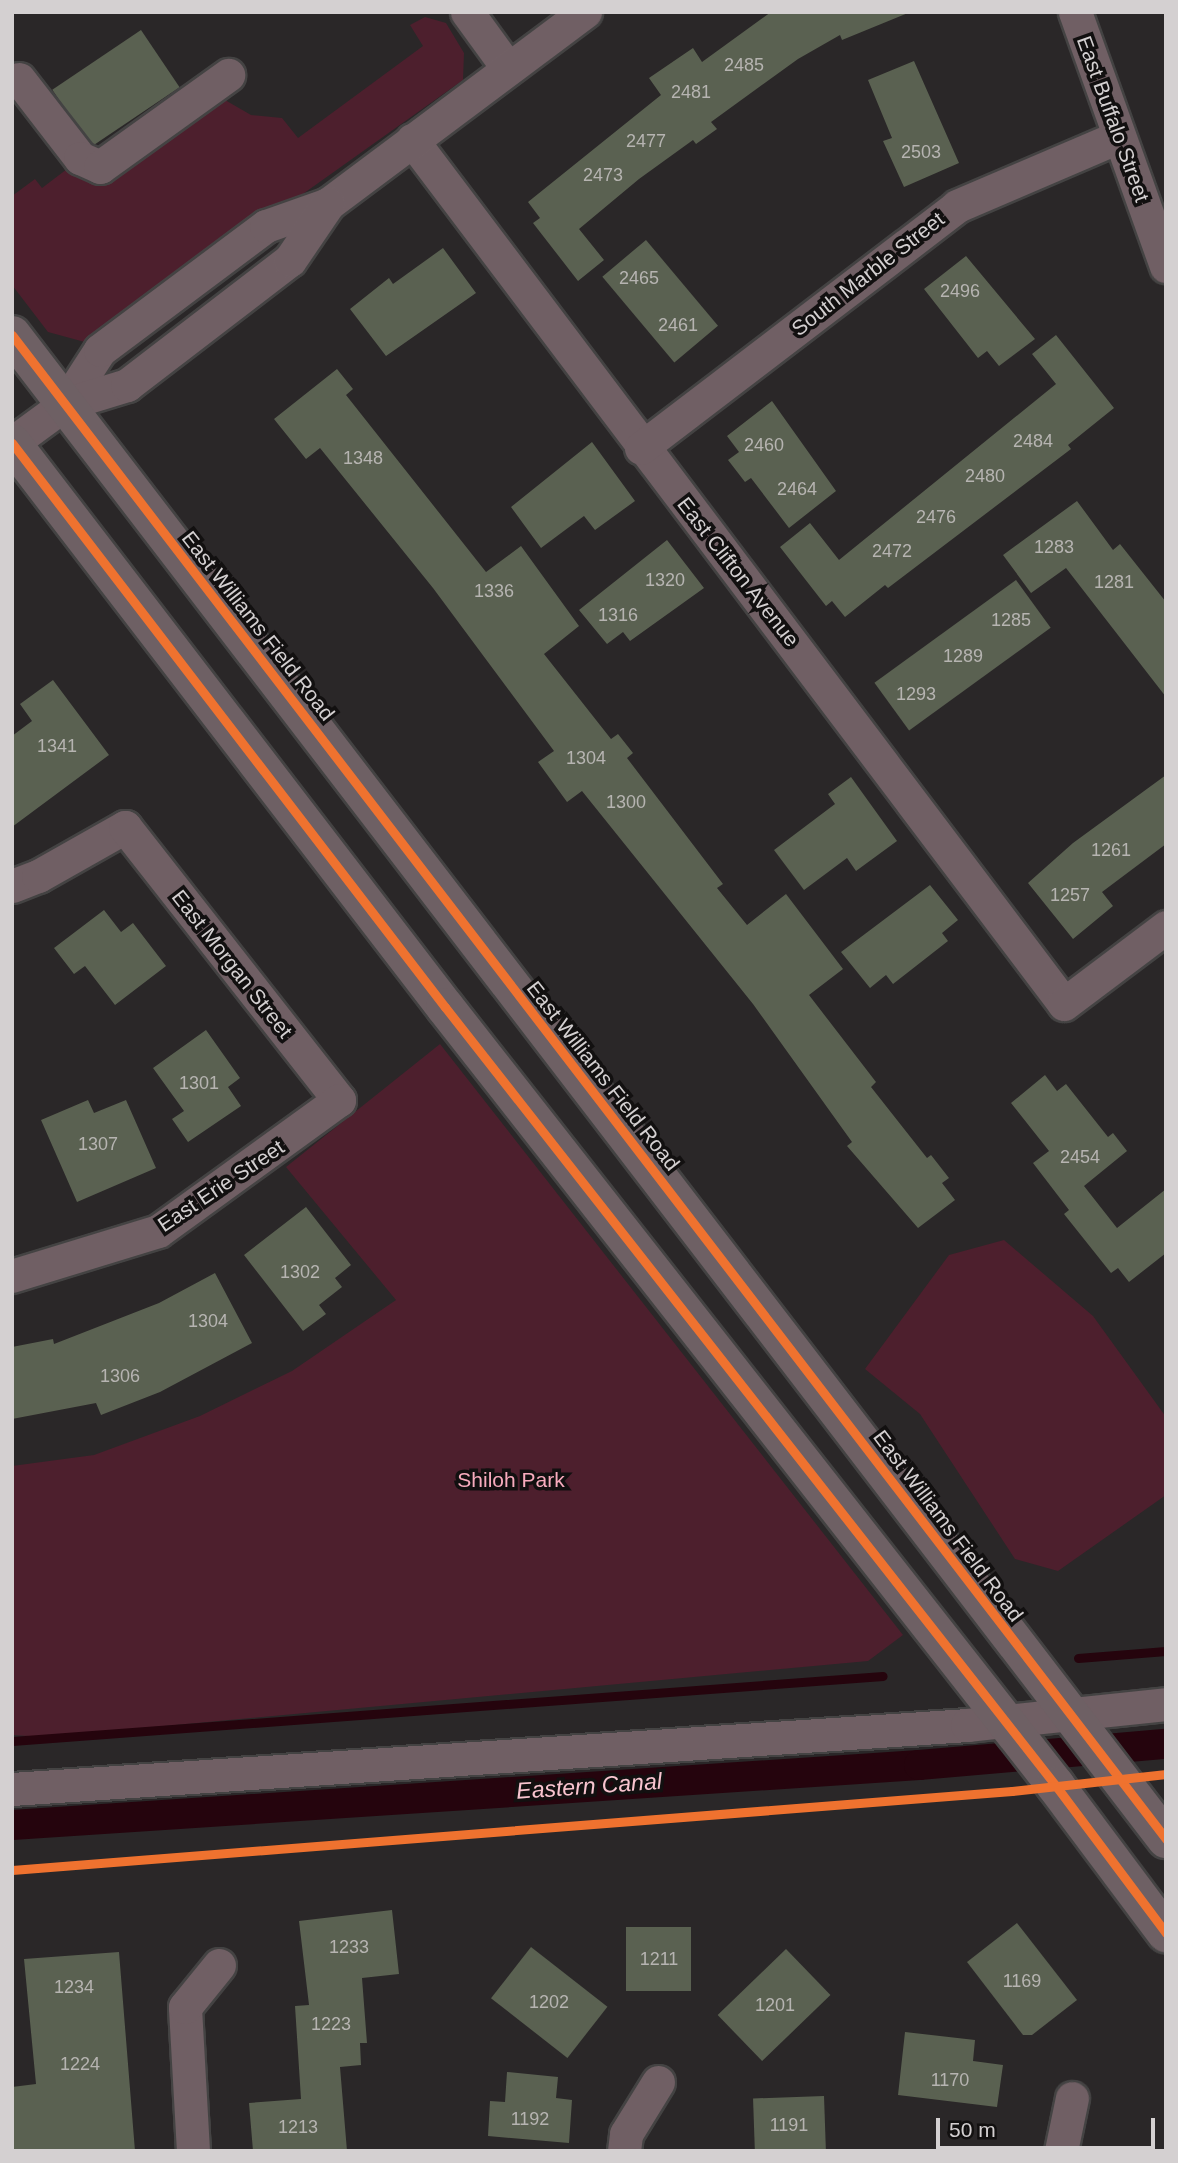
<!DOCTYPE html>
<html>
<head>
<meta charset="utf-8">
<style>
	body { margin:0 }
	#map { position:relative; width:1178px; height:2163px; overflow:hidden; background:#2a2728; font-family:Helvetica,sans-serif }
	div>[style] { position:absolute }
	.green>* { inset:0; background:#4d1f2d }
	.stream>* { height:9px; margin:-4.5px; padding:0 4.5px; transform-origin:4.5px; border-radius:4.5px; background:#25040d }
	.canal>* { height:30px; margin:-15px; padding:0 15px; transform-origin:15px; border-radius:15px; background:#25040d }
	.building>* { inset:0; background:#5a6151; transform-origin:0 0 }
	.roads { filter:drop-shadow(2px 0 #444343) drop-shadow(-2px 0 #444343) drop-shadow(0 2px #444343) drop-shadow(0 -2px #444343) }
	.minor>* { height:33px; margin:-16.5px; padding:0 16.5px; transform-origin:16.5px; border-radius:16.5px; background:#705f64 }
	.major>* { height:38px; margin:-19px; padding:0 19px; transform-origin:19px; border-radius:19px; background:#6e6064 }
	.cycleway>* { height:9px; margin:-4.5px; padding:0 4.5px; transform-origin:4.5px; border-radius:4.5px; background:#ef722f }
	span { translate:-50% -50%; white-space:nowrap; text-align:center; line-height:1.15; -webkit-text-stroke:7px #121010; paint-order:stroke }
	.number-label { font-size:18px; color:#b6b4b1 }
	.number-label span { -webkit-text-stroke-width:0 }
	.street-label { font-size:21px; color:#d4d0d1 }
	.park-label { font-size:21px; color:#f7abbd }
	.water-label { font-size:23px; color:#f8c4cf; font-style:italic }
	.frame { position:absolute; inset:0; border:14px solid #d4d0d1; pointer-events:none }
	.scale { position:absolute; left:936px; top:2118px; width:219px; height:32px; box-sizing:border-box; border:4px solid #d4d0d1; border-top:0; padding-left:9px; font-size:21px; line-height:24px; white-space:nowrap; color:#d4d0d1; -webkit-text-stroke:5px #121010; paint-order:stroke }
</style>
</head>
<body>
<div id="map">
	<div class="green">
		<div style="clip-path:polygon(425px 17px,446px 23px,464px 53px,463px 80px,92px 344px,48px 332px,12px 285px,12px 196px,35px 179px,42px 188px,71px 166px,121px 176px,145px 158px,141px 152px,167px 132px,172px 138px,198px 117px,211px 99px,225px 100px,251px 115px,282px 118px,298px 138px,423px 46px,410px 25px)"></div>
		<div style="clip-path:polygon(440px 1044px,903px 1635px,868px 1661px,46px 1737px,12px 1735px,12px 1466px,94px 1455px,200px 1416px,292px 1371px,396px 1300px,286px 1167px)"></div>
		<div style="clip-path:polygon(1004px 1240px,1093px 1316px,1166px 1417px,1166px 1495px,1058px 1571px,1015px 1559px,920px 1414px,865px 1369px,949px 1255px)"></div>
	</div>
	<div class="stream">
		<div style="left:1078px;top:1658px;width:88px;rotate:-4.5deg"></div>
		<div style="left:12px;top:1741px;width:873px;rotate:-4.27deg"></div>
	</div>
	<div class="canal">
		<div style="left:12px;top:1825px;width:909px;rotate:-3.78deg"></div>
		<div style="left:919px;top:1765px;width:248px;rotate:-4.9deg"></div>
	</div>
	<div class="building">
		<div style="clip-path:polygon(771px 12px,908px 13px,842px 40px,840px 35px,798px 59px,711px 122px,717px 129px,696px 144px,693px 140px,639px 179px,579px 229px,604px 260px,578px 281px,533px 223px,540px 218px,528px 202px,661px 95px,649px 78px,693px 48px,702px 62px)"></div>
		<div style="left:141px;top:30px;width:69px;height:107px;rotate:56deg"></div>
		<div style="clip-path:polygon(914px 61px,959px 163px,904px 187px,883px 141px,892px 138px,868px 80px)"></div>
		<div style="left:646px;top:240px;width:112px;height:57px;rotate:50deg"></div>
		<div style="clip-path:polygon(443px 248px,476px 293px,386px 356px,350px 309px,389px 278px,393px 284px)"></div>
		<div style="clip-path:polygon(966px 256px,1035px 339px,999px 366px,987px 351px,978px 358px,924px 289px)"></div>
		<div style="clip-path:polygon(1056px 335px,1114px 408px,1068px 445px,1071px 449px,888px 588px,885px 585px,845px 617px,832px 601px,826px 606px,780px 547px,810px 523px,839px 560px,1056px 384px,1032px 354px)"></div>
		<div style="clip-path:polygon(337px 369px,353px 389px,346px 395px,486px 572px,521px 546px,579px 626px,544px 654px,611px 739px,618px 734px,633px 753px,627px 758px,723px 884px,717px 888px,747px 925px,786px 894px,843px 969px,809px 995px,876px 1082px,871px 1087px,927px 1158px,931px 1155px,949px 1178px,942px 1183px,955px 1200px,918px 1228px,847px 1146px,852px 1142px,753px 1004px,582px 791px,567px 802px,538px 762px,554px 751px,433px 588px,320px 448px,306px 459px,274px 419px)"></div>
		<div style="clip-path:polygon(772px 401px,836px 491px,789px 528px,751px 478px,745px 482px,728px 460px,739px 452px,727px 436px)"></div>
		<div style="clip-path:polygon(592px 442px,635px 501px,595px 530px,584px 516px,541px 548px,511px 507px)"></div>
		<div style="clip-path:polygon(1077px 501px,1113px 550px,1120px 544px,1166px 602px,1166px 697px,1066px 568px,1031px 593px,1003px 555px)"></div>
		<div style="clip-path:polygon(667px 540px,704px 588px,630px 641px,623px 632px,607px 644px,579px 610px)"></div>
		<div style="left:1016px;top:580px;width:59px;height:175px;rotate:54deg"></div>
		<div style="clip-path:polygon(53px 680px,109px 755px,12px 827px,12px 736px,32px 721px,20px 704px)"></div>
		<div style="clip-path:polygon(1166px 775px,1166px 844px,1102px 892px,1113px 906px,1073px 939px,1028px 883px,1073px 843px)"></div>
		<div style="clip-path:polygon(851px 777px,897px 841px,856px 871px,847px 858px,804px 890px,774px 850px,835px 804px,828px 794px)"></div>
		<div style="clip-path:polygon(930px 885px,958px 920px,942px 933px,948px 941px,893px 984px,886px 975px,870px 988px,841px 952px)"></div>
		<div style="clip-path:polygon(104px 910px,121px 932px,133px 923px,166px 966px,115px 1005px,85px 966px,74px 974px,54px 948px)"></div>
		<div style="clip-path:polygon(206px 1030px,240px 1078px,228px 1087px,241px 1106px,188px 1142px,172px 1119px,184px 1111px,153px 1068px)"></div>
		<div style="clip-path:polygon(1045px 1075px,1057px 1091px,1066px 1084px,1108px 1137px,1113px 1133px,1127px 1151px,1084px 1186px,1117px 1228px,1166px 1189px,1166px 1253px,1129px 1282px,1118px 1268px,1111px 1273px,1064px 1214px,1069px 1210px,1033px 1163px,1049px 1151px,1011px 1103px)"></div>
		<div style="clip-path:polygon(88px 1100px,94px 1113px,126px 1100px,156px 1168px,77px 1202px,41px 1120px)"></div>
		<div style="clip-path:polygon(306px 1207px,351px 1265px,335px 1278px,342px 1287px,319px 1305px,326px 1314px,303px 1331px,244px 1255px)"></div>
		<div style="clip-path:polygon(215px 1273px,252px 1343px,160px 1392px,101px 1415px,96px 1403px,12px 1419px,12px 1347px,53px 1339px,54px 1344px,159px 1303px)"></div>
		<div style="clip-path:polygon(392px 1910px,399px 1974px,362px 1978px,367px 2043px,360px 2043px,361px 2065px,340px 2067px,347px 2151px,253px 2151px,249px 2103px,301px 2099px,295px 2006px,309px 2005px,299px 1921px)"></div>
		<div style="clip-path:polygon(1017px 1923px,1077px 2000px,1032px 2035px,1023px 2035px,967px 1962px)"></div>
		<div style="left:626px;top:1927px;width:65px;height:64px"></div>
		<div style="left:531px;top:1947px;width:97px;height:65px;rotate:38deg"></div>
		<div style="left:786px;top:1949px;width:64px;height:95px;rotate:46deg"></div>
		<div style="clip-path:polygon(119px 1952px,135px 2151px,12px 2151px,12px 2087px,36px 2084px,24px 1959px)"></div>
		<div style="clip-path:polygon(905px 2032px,975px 2040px,973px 2061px,1003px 2065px,997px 2107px,898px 2095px)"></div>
		<div style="clip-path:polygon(507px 2072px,558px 2077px,556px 2098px,572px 2100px,569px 2143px,488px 2136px,490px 2101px,505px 2102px)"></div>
		<div style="left:824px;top:2096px;width:55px;height:71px;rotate:88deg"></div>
	</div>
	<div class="roads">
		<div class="minor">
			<div style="left:467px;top:12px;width:68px;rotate:54deg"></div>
			<div style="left:1075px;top:12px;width:270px;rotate:70.3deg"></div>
			<div style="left:19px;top:79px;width:100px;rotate:52.3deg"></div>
			<div style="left:80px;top:158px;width:22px;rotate:24deg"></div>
			<div style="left:100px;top:167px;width:158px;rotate:-35.7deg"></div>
			<div style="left:412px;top:140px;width:1082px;rotate:52.96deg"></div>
			<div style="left:1064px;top:1004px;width:128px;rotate:-37deg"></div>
			<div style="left:65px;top:404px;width:64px;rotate:-57.1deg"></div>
			<div style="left:100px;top:350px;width:207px;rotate:-36.8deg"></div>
			<div style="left:266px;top:226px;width:66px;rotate:-19.5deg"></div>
			<div style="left:328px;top:204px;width:321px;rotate:-36.8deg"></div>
			<div style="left:12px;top:443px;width:66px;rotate:-36.3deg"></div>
			<div style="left:65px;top:404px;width:65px;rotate:-17deg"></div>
			<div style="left:127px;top:385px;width:205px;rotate:-37.5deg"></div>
			<div style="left:290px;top:260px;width:68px;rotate:-55.8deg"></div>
			<div style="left:641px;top:448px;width:398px;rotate:-37.4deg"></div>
			<div style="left:957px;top:206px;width:175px;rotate:-23.2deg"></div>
			<div style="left:12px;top:886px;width:28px;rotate:-21deg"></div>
			<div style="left:38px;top:876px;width:100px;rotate:-29.4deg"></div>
			<div style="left:125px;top:827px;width:347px;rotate:51.9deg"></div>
			<div style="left:339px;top:1100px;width:223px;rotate:144.1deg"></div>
			<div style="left:158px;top:1231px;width:153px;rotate:162.9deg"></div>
			<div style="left:12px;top:1789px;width:957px;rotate:-3.83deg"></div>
			<div style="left:967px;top:1725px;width:200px;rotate:-6deg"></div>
			<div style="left:193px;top:2151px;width:144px;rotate:-93.2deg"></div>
			<div style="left:185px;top:2007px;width:54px;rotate:-51deg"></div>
			<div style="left:624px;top:2151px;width:17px;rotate:-83deg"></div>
			<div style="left:626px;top:2134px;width:61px;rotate:-58.4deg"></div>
			<div style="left:1061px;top:2151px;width:54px;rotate:-78.3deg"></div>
		</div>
		<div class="major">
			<div style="left:12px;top:335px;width:1896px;rotate:52.5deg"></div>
			<div style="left:12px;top:443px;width:711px;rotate:52.49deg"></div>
			<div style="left:445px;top:1007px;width:990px;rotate:51.89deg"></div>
			<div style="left:1056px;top:1786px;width:184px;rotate:53.2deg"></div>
		</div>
	</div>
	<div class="cycleway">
		<div style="left:12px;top:335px;width:1896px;rotate:52.5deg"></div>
		<div style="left:12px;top:443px;width:711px;rotate:52.49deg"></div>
		<div style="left:445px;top:1007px;width:990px;rotate:51.89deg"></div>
		<div style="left:1056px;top:1786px;width:184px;rotate:53.2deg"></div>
		<div style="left:12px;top:1870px;width:1003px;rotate:-4.52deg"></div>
		<div style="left:1012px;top:1791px;width:155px;rotate:-6.3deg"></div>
	</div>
	<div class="number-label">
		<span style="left:744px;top:65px">2485</span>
		<span style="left:691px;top:92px">2481</span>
		<span style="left:646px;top:141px">2477</span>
		<span style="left:921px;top:152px">2503</span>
		<span style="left:603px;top:175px">2473</span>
		<span style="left:639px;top:278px">2465</span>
		<span style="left:960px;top:291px">2496</span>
		<span style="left:678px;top:325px">2461</span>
		<span style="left:1033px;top:441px">2484</span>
		<span style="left:764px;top:445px">2460</span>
		<span style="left:363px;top:458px">1348</span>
		<span style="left:985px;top:476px">2480</span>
		<span style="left:797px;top:489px">2464</span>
		<span style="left:936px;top:517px">2476</span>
		<span style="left:1054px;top:547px">1283</span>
		<span style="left:892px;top:551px">2472</span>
		<span style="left:665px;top:580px">1320</span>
		<span style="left:1114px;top:582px">1281</span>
		<span style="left:494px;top:591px">1336</span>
		<span style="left:618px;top:615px">1316</span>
		<span style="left:1011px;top:620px">1285</span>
		<span style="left:963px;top:656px">1289</span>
		<span style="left:916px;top:694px">1293</span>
		<span style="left:57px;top:746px">1341</span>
		<span style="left:586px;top:758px">1304</span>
		<span style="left:626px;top:802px">1300</span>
		<span style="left:1111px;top:850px">1261</span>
		<span style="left:1070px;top:895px">1257</span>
		<span style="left:199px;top:1083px">1301</span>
		<span style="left:98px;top:1144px">1307</span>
		<span style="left:1080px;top:1157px">2454</span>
		<span style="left:300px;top:1272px">1302</span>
		<span style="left:208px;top:1321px">1304</span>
		<span style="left:120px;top:1376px">1306</span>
		<span style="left:349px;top:1947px">1233</span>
		<span style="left:659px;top:1959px">1211</span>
		<span style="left:1022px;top:1981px">1169</span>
		<span style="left:74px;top:1987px">1234</span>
		<span style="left:549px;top:2002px">1202</span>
		<span style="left:775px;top:2005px">1201</span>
		<span style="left:331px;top:2024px">1223</span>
		<span style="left:80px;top:2064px">1224</span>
		<span style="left:950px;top:2080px">1170</span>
		<span style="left:530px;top:2119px">1192</span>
		<span style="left:789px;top:2125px">1191</span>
		<span style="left:298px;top:2127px">1213</span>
	</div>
	<div class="street-label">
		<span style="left:1113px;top:119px;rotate:70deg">East Buffalo Street</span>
		<span style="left:868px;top:274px;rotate:-38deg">South Marble Street</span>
		<span style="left:738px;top:572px;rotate:52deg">East Clifton Avenue</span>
		<span style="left:258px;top:626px;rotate:52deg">East Williams Field Road</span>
		<span style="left:232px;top:964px;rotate:52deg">East Morgan Street</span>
		<span style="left:603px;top:1076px;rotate:52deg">East Williams Field Road</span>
		<span style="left:221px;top:1186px;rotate:-34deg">East Erie Street</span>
		<span style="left:948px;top:1526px;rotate:53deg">East Williams Field Road</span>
	</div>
	<div class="park-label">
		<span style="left:511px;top:1480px">Shiloh Park</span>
	</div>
	<div class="water-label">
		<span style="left:589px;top:1786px;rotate:-4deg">Eastern Canal</span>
	</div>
	<div class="frame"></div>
	<div class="scale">50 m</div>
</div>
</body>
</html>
